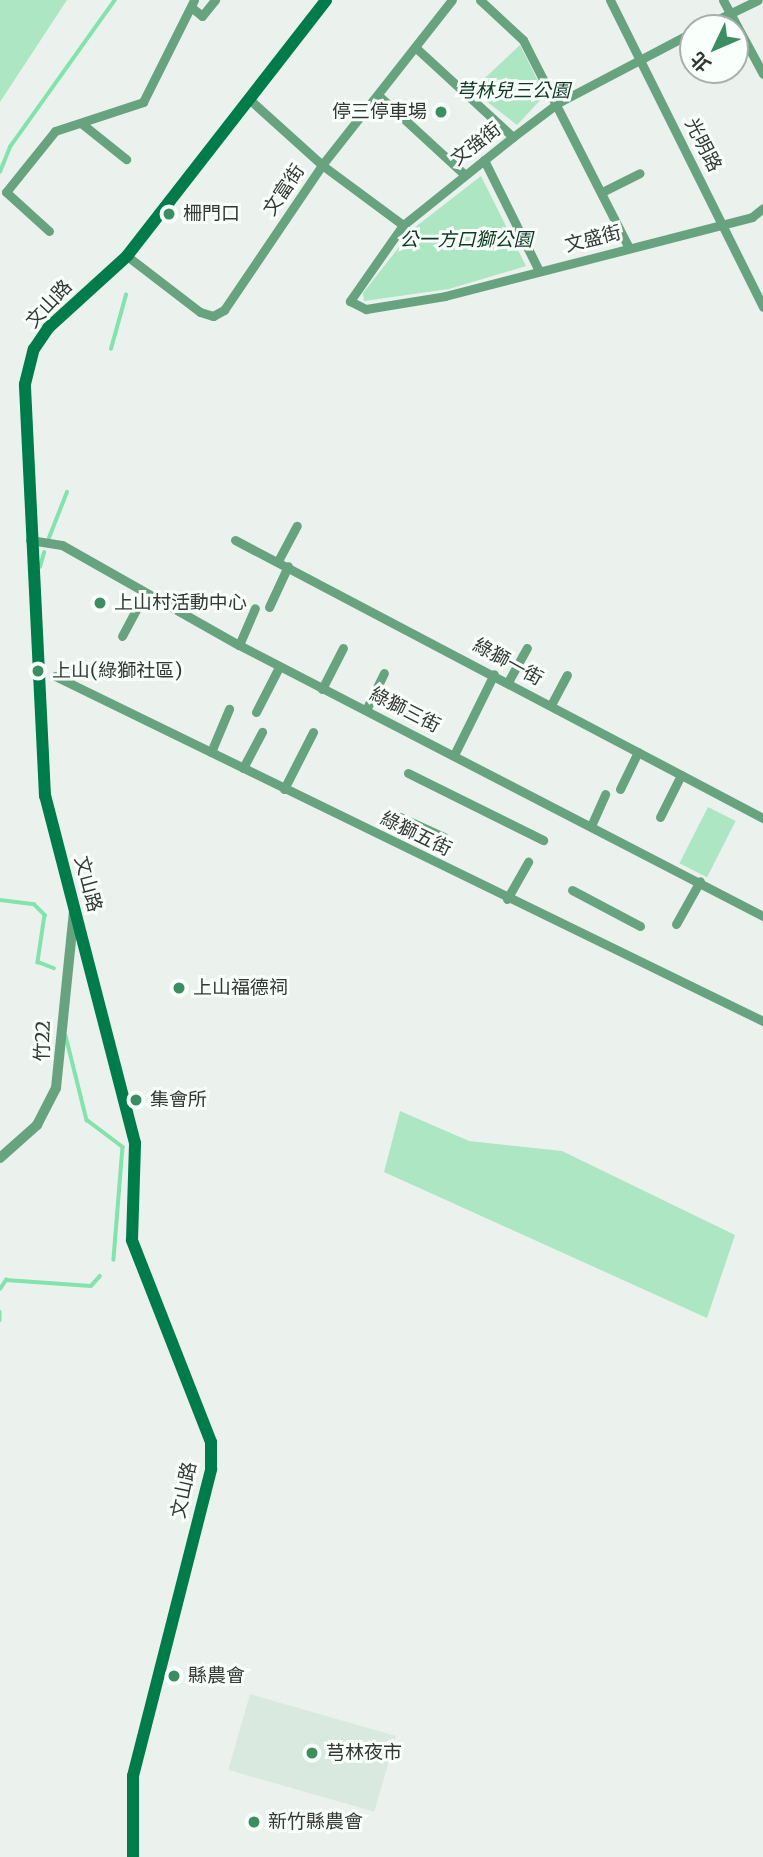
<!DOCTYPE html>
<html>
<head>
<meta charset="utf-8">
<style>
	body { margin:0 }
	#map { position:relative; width:763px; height:1857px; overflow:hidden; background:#ebf2ed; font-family:Merriweather,"Noto Sans TC",serif }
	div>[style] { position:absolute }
	.built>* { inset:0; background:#dae9df; transform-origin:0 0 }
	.green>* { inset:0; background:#ace6c2; transform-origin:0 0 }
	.stream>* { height:3.5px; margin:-1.75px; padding:0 1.75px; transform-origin:1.75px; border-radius:1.75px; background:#83e3ac }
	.minor>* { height:9px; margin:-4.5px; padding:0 4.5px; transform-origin:4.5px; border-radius:4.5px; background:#68a380 }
	.tertiary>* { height:10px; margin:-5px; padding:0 5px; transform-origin:5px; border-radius:5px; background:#68a380 }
	.secondary>* { height:12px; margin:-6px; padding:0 6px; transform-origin:6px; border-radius:6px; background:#007c4a }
	.dots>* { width:19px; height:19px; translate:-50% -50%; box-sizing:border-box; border:4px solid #f9fffb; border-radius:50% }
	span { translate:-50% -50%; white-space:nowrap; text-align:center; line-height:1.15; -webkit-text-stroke:6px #f9fffb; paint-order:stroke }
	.park-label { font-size:19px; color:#0e3822; font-style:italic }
	.poi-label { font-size:19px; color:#343735 }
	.right { translate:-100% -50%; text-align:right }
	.left { translate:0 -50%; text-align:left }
	.street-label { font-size:19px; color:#343735 }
	.north { position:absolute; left:679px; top:14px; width:70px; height:70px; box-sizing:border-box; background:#f9fffb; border:2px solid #aaafac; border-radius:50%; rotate:226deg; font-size:19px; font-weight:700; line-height:28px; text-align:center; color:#343735 }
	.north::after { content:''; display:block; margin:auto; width:24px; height:32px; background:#3a8e61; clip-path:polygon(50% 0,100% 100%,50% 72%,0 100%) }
</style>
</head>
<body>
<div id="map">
	<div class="built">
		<div style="left:250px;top:1694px;width:152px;height:79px;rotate:16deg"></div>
	</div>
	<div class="green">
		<div style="clip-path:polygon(0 0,67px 0,0 102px)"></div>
		<div style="clip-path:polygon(520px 45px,545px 95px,517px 125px,472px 90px)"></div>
		<div style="clip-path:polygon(481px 176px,526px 266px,449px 289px,364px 301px,363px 293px,414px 228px)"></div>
		<div style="left:708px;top:807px;width:31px;height:63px;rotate:27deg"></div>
		<div style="clip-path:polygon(400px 1111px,469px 1141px,562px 1151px,735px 1235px,707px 1318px,384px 1172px)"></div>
	</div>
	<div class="stream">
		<div style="left:0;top:172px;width:27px;rotate:-68deg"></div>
		<div style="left:10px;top:147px;width:181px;rotate:-54.5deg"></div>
		<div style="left:111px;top:349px;width:56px;rotate:-74.5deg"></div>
		<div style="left:49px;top:538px;width:49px;rotate:-68.6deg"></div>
		<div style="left:40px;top:567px;width:15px;rotate:-74deg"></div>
		<div style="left:0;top:900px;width:34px;rotate:7deg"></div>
		<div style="left:34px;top:904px;width:16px;rotate:45deg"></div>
		<div style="left:45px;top:915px;width:48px;rotate:98.5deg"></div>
		<div style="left:38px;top:962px;width:17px;rotate:21deg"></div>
		<div style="left:66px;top:1036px;width:87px;rotate:76deg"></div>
		<div style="left:87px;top:1120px;width:45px;rotate:36.9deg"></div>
		<div style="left:123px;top:1147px;width:113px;rotate:94.6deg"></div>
		<div style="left:0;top:1289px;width:11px;rotate:-56deg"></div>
		<div style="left:6px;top:1280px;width:85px;rotate:4deg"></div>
		<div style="left:91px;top:1286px;width:13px;rotate:-48deg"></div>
		<div style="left:0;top:1312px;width:8px;rotate:90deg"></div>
	</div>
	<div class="minor">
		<div style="left:480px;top:0;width:59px;rotate:42.9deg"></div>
		<div style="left:523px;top:40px;width:233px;rotate:63deg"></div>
		<div style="left:610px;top:0;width:343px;rotate:63.5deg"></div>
		<div style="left:723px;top:0;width:84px;rotate:61.6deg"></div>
		<div style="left:191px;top:7px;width:14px;rotate:39deg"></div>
		<div style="left:202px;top:16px;width:21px;rotate:-51deg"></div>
		<div style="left:700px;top:28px;width:64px;rotate:-25.8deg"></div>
		<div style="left:693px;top:32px;width:153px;rotate:152.3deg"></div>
		<div style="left:558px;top:103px;width:56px;rotate:142.9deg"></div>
		<div style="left:513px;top:137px;width:141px;rotate:141.3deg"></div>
		<div style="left:403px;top:225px;width:93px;rotate:124.9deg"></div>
		<div style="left:350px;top:301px;width:18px;rotate:27deg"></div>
		<div style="left:366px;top:309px;width:80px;rotate:-9.3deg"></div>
		<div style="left:445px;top:296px;width:317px;rotate:-14.4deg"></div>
		<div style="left:752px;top:217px;width:14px;rotate:-39deg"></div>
		<div style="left:415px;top:47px;width:133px;rotate:42.6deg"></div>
		<div style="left:378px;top:95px;width:118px;rotate:42.6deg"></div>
		<div style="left:249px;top:99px;width:98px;rotate:42.1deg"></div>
		<div style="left:322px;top:165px;width:101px;rotate:36.5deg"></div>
		<div style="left:81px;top:123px;width:58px;rotate:38.7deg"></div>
		<div style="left:484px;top:160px;width:124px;rotate:63.6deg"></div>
		<div style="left:602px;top:192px;width:42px;rotate:-26.6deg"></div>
		<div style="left:49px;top:231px;width:58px;rotate:-137.8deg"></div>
		<div style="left:6px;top:192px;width:78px;rotate:-51.2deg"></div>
		<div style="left:55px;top:131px;width:93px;rotate:-18.2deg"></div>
		<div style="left:143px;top:102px;width:114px;rotate:-63.4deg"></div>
		<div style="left:127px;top:256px;width:92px;rotate:37.5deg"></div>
		<div style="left:200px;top:312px;width:14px;rotate:17deg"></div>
		<div style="left:213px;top:316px;width:13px;rotate:-29deg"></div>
		<div style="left:224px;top:310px;width:175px;rotate:-55.9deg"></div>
		<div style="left:322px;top:165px;width:210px;rotate:-51.8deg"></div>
		<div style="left:30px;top:540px;width:32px;rotate:9deg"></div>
		<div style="left:62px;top:545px;width:203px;rotate:29.5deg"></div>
		<div style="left:239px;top:645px;width:590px;rotate:27.35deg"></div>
		<div style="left:235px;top:540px;width:597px;rotate:27.77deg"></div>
		<div style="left:278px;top:561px;width:40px;rotate:-62deg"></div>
		<div style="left:269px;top:607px;width:45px;rotate:-65.1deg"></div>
		<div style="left:122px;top:636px;width:49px;rotate:-61.9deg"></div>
		<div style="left:239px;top:645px;width:40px;rotate:-66.6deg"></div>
		<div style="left:55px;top:676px;width:788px;rotate:25.98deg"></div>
		<div style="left:508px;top:682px;width:39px;rotate:-61deg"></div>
		<div style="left:322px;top:689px;width:46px;rotate:-62.9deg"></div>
		<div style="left:551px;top:705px;width:34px;rotate:-62deg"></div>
		<div style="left:366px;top:710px;width:41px;rotate:-64.1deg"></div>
		<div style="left:256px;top:712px;width:51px;rotate:-62.9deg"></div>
		<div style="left:211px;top:752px;width:47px;rotate:-67.3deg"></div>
		<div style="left:454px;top:755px;width:90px;rotate:-63.7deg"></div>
		<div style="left:243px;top:768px;width:41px;rotate:-62.2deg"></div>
		<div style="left:408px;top:773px;width:151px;rotate:26.4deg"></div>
		<div style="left:284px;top:789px;width:64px;rotate:-63deg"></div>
		<div style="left:620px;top:789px;width:41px;rotate:-64.1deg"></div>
		<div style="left:389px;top:812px;width:60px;rotate:24.4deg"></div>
		<div style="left:660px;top:817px;width:47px;rotate:-63.4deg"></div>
		<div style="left:591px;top:826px;width:35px;rotate:-66deg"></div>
		<div style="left:572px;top:890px;width:77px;rotate:27.9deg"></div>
		<div style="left:507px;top:899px;width:43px;rotate:-60.4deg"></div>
		<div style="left:676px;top:924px;width:49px;rotate:-60.8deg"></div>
	</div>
	<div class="tertiary">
		<div style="left:0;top:1158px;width:50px;rotate:-41.7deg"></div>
		<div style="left:37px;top:1125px;width:42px;rotate:-62.8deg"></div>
		<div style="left:56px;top:1088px;width:179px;rotate:-84.2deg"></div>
	</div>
	<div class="secondary">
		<div style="left:133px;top:1857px;width:81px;rotate:-90deg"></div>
		<div style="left:133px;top:1776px;width:317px;rotate:-75.7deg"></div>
		<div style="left:211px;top:1469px;width:27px;rotate:-90deg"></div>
		<div style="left:211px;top:1442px;width:217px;rotate:-111.4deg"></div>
		<div style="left:132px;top:1240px;width:97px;rotate:-88.2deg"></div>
		<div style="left:135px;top:1143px;width:358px;rotate:-104.5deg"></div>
		<div style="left:45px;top:796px;width:412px;rotate:-92.8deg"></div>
		<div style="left:25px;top:384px;width:36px;rotate:-76deg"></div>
		<div style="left:34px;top:349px;width:25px;rotate:-56deg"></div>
		<div style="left:48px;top:328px;width:107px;rotate:-42.3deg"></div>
		<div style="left:127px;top:256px;width:324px;rotate:-52.1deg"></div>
	</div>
	<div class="dots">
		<div style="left:441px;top:112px;background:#3a8e61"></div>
		<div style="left:169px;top:214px;background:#3a8e61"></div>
		<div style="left:100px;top:603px;background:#3a8e61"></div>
		<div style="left:38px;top:671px;background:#3a8e61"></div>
		<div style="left:179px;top:988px;background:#3a8e61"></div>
		<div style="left:136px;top:1100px;background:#3a8e61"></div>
		<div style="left:174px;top:1676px;background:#3a8e61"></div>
		<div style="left:312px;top:1753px;background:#3a8e61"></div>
		<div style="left:254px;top:1822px;background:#3a8e61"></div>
	</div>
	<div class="park-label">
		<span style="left:513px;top:91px">芎林兒三公園</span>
		<span style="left:466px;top:240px">公一方口獅公園</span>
	</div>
	<div class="poi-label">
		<span class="right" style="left:427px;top:112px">停三停車場</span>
		<span class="left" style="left:183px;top:214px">柵門口</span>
		<span class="left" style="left:114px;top:603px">上山村活動中心</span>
		<span class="left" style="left:52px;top:671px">上山(綠獅社區)</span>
		<span class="left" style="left:193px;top:988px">上山福德祠</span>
		<span class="left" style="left:150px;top:1100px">集會所</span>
		<span class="left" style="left:188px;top:1676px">縣農會</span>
		<span class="left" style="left:326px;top:1753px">芎林夜市</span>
		<span class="left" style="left:268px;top:1822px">新竹縣農會</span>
	</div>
	<div class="street-label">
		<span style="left:476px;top:144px;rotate:-38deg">文強街</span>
		<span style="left:703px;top:145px;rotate:63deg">光明路</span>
		<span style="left:284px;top:190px;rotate:-56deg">文富街</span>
		<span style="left:593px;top:239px;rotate:-14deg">文盛街</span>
		<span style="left:49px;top:304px;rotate:-47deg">文山路</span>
		<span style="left:508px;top:662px;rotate:29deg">綠獅一街</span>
		<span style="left:405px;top:710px;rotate:27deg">綠獅三街</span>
		<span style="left:416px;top:834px;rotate:26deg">綠獅五街</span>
		<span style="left:88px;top:884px;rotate:75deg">文山路</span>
		<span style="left:43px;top:1041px;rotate:-88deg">竹22</span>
		<span style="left:184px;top:1490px;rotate:-78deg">文山路</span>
	</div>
	<div class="north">北</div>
</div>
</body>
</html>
